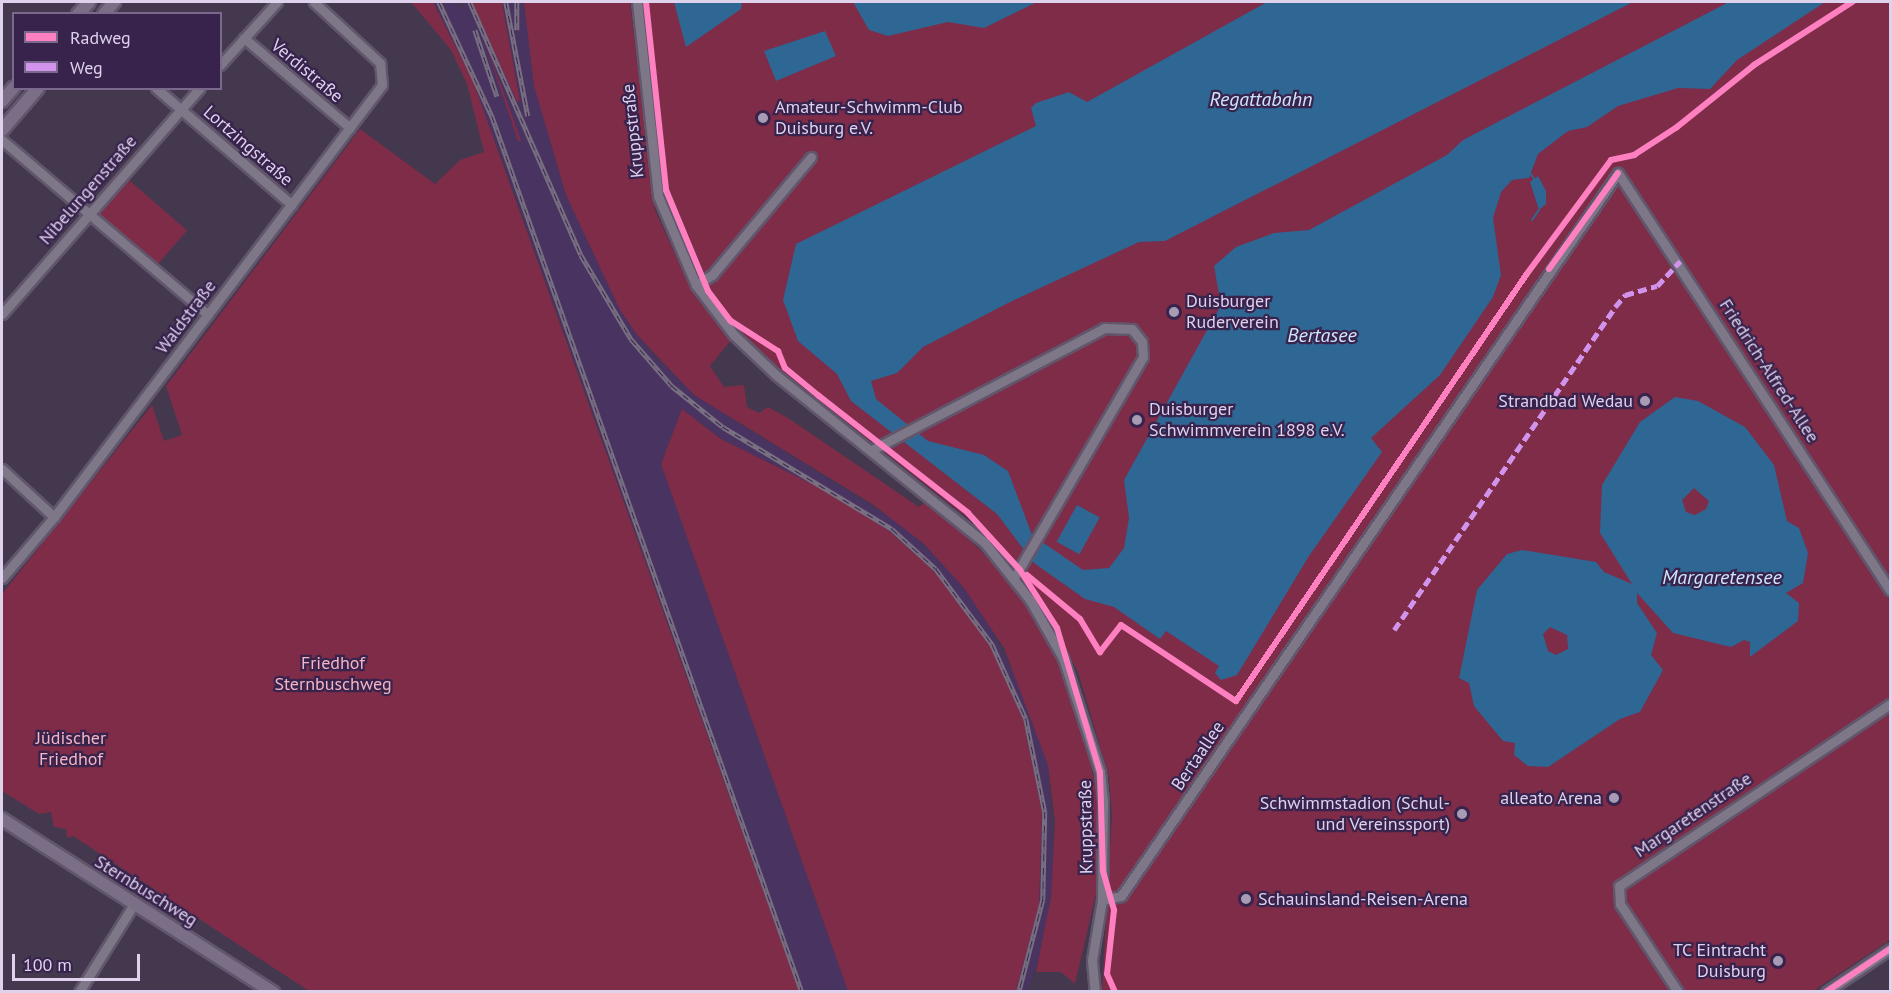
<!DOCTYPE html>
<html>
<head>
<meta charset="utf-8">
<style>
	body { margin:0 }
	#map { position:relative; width:1892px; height:993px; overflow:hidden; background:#43384e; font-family:"PT Sans",sans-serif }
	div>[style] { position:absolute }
	.built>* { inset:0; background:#493360 }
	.green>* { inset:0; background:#7e2c48; transform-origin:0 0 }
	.water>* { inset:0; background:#2e6694; transform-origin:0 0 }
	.stream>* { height:2px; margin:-1px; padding:0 1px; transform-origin:1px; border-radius:1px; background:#2e6694 }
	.roads { filter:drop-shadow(2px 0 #61566c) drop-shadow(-2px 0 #61566c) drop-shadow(0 2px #61566c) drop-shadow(0 -2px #61566c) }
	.minor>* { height:9px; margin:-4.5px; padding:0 4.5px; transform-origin:4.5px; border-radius:4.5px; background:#7e7788 }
	.major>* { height:12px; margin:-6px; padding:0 6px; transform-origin:6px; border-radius:6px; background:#7a6f86 }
	.rail>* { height:4.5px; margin-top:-2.25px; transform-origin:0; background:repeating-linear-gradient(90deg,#38234d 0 7px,#786f81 0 14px); box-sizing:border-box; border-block:2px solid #786f81 }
	.quiet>* { height:4.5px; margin-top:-2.25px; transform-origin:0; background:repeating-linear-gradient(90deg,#d193ec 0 9px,transparent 0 13.5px) }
	.cycleway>* { height:6px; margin:-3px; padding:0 3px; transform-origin:3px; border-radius:3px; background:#ff80c0 }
	.dots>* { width:16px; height:16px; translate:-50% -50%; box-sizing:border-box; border:3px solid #38234d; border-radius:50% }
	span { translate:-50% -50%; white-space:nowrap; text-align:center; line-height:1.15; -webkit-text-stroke:4.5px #38234d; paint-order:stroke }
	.street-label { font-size:18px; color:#ded2ed }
	.poi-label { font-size:18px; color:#ded2ed }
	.left { translate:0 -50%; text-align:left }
	.right { translate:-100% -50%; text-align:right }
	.park-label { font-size:18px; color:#f6b4c2 }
	.water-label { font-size:20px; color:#cee6fc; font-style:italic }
	.frame { position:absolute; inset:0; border:3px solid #ded2ed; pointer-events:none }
	.legend { position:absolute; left:12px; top:12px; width:210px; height:78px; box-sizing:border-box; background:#38234d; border:2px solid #7a698d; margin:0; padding:8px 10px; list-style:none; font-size:18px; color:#ded2ed }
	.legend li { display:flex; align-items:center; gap:12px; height:30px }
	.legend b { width:30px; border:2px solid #7a698d }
	.scale { position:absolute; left:12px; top:954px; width:128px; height:27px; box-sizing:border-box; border:3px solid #ded2ed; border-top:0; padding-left:8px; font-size:18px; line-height:21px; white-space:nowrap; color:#ded2ed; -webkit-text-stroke:4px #38234d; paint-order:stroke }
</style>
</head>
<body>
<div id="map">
	<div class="built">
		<div style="clip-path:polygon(433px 2px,456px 2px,463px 11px,463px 2px,472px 2px,520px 100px,502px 2px,524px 2px,534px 86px,566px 195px,638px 336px,657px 358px,694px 395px,898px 522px,943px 563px,982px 611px,1030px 705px,1048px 765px,1054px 871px,1044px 946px,1027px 991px,1016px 991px,1039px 905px,1042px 812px,1023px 719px,990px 645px,934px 571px,889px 531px,721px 439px,682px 409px,661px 464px,848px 991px,799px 991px,498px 148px)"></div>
	</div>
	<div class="green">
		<div style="clip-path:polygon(411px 2px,433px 2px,473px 81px,799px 991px,309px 991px,73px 836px,67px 838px,66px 829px,54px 827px,51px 812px,39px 814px,2px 791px,2px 594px,152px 405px,164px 441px,182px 435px,166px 386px,360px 129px,435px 184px,460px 160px,484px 152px,467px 84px,451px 50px)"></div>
		<div style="clip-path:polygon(472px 2px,502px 2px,520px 101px,517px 102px)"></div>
		<div style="clip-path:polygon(524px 2px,630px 2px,655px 210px,690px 287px,731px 340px,710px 366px,724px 387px,744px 385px,747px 407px,759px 413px,768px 407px,788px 418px,919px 507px,928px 500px,1011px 580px,1053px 647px,1080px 720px,1099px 800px,1098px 885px,1075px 984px,1061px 972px,1036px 972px,1051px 897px,1055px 822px,1048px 765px,1004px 648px,964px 588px,923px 543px,872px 504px,694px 395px,638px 336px,620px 310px,566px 195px,534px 86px)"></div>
		<div style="clip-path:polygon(642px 2px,1890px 2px,1890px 940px,1813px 991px,1102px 991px,1112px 814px,1109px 777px,1078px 672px,1031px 584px,979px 527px,754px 349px,697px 281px,662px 191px)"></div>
		<div style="clip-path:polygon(483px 38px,507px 101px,521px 141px,518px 141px)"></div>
		<div style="left:129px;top:180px;width:77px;height:46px;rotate:41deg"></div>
		<div style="clip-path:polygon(682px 409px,721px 439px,828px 492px,889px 531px,934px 571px,990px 645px,1023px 719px,1042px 812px,1039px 905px,1016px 991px,848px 991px,661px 464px)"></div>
	</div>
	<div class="water">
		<div style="clip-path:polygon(674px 2px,742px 2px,741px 9px,686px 47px)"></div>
		<div style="clip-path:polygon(853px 2px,1037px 2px,984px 28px,948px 22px,888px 36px,869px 30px)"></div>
		<div style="clip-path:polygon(1267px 2px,1633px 2px,1165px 241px,1139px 242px,1008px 303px,923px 347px,897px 373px,871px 381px,876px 399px,928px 441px,984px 455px,1008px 471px,1032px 535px,1083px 570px,1109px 568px,1124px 548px,1129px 518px,1124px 480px,1221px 305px,1214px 266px,1236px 247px,1274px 233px,1309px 230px,1447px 155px,1463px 140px,1729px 2px,1825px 2px,1737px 60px,1710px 89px,1678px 88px,1618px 106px,1587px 127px,1568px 131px,1538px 154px,1529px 178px,1512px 180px,1501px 192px,1493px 218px,1501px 275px,1493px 297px,1440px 375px,1371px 438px,1382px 452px,1309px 556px,1237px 675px,1221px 680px,1215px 673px,1219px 666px,1166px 631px,1160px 639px,1114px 607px,1085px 599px,1034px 563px,997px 514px,851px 401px,837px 374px,798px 341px,783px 300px,796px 244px,1036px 126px,1031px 108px,1036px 103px,1069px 92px,1087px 102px)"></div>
		<div style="clip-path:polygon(825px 31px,836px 56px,776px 81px,764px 51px)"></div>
		<div style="clip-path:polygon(1538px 176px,1546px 191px,1546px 204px,1539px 210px,1530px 182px)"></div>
		<div style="clip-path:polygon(evenodd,1675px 397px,1698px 401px,1745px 427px,1774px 465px,1787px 521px,1799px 528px,1808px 553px,1803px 583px,1786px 593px,1799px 603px,1798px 621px,1750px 657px,1750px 642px,1744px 640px,1731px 647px,1673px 633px,1637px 593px,1637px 603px,1657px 633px,1651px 655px,1663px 670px,1640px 712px,1620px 719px,1548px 767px,1528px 766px,1514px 755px,1515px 743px,1503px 741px,1474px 706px,1469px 683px,1459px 678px,1477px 590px,1507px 554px,1522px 550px,1596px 562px,1604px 572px,1632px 584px,1600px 533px,1602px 485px,1640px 422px,1675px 397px,1694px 488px,1709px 501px,1706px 509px,1695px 515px,1686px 512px,1682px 500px,1694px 488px,1675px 397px,1550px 627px,1567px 635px,1568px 649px,1556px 655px,1548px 651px,1543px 634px,1550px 627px)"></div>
		<div style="left:1077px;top:505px;width:26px;height:42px;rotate:29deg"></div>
	</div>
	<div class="stream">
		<div style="left:1531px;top:174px;width:6px;rotate:59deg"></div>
		<div style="left:1532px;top:220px;width:12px;rotate:-55deg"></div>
	</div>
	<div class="roads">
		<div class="minor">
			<div style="left:637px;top:2px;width:195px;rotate:83.8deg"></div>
			<div style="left:658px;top:196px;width:97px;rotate:66.9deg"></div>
			<div style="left:696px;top:285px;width:63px;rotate:52.8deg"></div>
			<div style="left:734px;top:335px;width:58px;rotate:43.6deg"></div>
			<div style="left:776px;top:375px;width:267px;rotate:38.8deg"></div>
			<div style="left:984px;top:542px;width:74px;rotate:51.6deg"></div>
			<div style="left:1030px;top:600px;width:67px;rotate:60.4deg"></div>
			<div style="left:1063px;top:658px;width:120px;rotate:72deg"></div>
			<div style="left:1100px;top:772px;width:28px;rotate:84deg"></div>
			<div style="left:1103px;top:800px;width:100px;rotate:90.6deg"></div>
			<div style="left:1102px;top:900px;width:61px;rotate:99.5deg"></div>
			<div style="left:1092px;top:960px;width:32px;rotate:85deg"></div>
			<div style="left:244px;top:38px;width:139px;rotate:40.3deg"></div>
			<div style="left:220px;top:65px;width:85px;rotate:-47.9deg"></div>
			<div style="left:156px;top:88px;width:179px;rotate:40.7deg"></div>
			<div style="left:2px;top:140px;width:270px;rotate:40.3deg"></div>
			<div style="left:696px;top:285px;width:19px;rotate:-32deg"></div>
			<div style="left:712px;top:275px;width:154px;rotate:-50deg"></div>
			<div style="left:2px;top:314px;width:300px;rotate:-48.8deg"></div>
			<div style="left:872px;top:450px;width:262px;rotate:-27.7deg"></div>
			<div style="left:1104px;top:328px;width:28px;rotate:2deg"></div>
			<div style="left:1132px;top:329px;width:16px;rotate:52deg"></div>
			<div style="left:1142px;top:342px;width:15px;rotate:86deg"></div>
			<div style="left:1143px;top:357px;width:256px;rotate:120.3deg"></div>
			<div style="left:2px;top:469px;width:71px;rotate:42.7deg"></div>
			<div style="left:2px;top:578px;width:80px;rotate:-49.6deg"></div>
			<div style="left:54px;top:517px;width:542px;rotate:-52.79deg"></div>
			<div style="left:382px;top:85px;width:22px;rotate:-95deg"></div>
			<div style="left:380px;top:63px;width:90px;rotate:-137.3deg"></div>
			<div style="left:1102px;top:900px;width:19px;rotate:-12deg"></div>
			<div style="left:1121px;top:896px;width:877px;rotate:-55.49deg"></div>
			<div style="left:1618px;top:173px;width:498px;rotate:56.9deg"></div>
			<div style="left:79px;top:992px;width:104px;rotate:-58deg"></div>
			<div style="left:1678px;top:992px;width:105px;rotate:-123.4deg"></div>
			<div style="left:1620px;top:904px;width:18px;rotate:-93deg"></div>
			<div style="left:1619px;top:886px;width:326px;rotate:-33.9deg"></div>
			<div style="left:1826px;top:992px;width:77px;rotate:-33.9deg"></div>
		</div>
		<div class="major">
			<div style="left:78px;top:14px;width:16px;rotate:-47deg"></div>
			<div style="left:104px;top:14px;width:16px;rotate:-50deg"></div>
			<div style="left:2px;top:101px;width:18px;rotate:-49deg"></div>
			<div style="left:2px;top:130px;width:55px;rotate:-49.4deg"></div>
			<div style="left:2px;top:819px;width:322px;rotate:32.6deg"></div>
		</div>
	</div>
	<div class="rail">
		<div style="left:439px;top:2px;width:126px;rotate:65.1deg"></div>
		<div style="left:492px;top:116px;width:929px;rotate:70.51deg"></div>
		<div style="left:470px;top:2px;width:276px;rotate:66.3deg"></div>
		<div style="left:581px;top:255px;width:98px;rotate:59.2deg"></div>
		<div style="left:631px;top:339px;width:62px;rotate:48.9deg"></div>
		<div style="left:672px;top:386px;width:65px;rotate:38.8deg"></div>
		<div style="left:723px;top:427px;width:197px;rotate:31.1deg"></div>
		<div style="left:892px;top:529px;width:59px;rotate:42.3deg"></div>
		<div style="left:936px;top:569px;width:94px;rotate:53.3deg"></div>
		<div style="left:992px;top:644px;width:82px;rotate:65.6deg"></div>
		<div style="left:1026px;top:719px;width:95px;rotate:78.5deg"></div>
		<div style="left:1045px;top:812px;width:88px;rotate:91.3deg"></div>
		<div style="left:1043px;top:900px;width:95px;rotate:104.6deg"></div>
		<div style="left:506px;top:2px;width:116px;rotate:79.1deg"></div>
		<div style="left:517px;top:2px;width:28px;rotate:90deg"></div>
		<div style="left:475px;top:30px;width:70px;rotate:71.6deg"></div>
	</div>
	<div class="quiet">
		<div style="left:1394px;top:630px;width:391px;rotate:-55.6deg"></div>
		<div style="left:1615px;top:307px;width:16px;rotate:-50deg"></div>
		<div style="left:1625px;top:295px;width:33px;rotate:-16deg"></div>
		<div style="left:1657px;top:286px;width:34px;rotate:-47deg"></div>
	</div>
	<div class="cycleway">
		<div style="left:646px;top:2px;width:189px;rotate:83.9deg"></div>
		<div style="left:666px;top:190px;width:109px;rotate:67.4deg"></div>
		<div style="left:708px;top:291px;width:38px;rotate:53deg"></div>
		<div style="left:731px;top:321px;width:56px;rotate:32.6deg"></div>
		<div style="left:778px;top:351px;width:18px;rotate:68deg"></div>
		<div style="left:785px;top:368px;width:44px;rotate:39.5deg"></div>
		<div style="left:819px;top:396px;width:189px;rotate:38.1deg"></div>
		<div style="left:968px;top:513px;width:77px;rotate:47.6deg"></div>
		<div style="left:1020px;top:570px;width:69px;rotate:57.5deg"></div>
		<div style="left:1057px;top:628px;width:150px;rotate:73.4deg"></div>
		<div style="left:1100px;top:772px;width:99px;rotate:88.3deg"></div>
		<div style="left:1103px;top:871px;width:41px;rotate:74.2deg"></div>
		<div style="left:1114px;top:910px;width:64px;rotate:96.2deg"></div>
		<div style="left:1107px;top:974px;width:20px;rotate:66deg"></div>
		<div style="left:1549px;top:269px;width:118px;rotate:-54.3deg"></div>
		<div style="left:1027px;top:575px;width:69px;rotate:39.7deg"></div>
		<div style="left:1080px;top:619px;width:39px;rotate:59deg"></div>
		<div style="left:1100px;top:652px;width:34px;rotate:-52deg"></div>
		<div style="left:1121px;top:625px;width:138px;rotate:33.5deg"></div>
		<div style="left:1236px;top:701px;width:515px;rotate:-55.75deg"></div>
		<div style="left:1526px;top:275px;width:143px;rotate:-53.5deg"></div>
		<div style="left:1611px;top:160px;width:24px;rotate:-12deg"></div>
		<div style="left:1634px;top:155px;width:51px;rotate:-33.1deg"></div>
		<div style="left:1677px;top:127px;width:99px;rotate:-38.8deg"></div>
		<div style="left:1754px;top:65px;width:117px;rotate:-32.7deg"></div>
		<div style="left:1826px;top:992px;width:77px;rotate:-33.9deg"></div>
	</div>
	<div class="dots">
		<div style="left:763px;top:118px;background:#a89cb5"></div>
		<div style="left:1174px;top:312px;background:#a89cb5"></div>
		<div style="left:1645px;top:401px;background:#a89cb5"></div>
		<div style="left:1137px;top:420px;background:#a89cb5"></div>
		<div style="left:1614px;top:798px;background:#a89cb5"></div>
		<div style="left:1462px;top:814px;background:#a89cb5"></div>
		<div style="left:1246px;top:899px;background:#a89cb5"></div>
		<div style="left:1778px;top:961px;background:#a89cb5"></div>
	</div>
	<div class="street-label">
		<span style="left:307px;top:71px;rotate:40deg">Verdistraße</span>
		<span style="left:633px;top:131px;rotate:-96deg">Kruppstraße</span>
		<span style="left:248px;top:146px;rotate:41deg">Lortzingstraße</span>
		<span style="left:88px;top:190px;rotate:-49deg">Nibelungenstraße</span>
		<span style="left:186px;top:317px;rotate:-53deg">Waldstraße</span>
		<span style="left:1769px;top:371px;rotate:57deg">Friedrich-Alfred-Allee</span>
		<span style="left:1198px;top:756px;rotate:-56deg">Bertaallee</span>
		<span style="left:1693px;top:815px;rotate:-34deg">Margaretenstraße</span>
		<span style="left:1086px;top:827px;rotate:-91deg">Kruppstraße</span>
		<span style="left:146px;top:891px;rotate:32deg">Sternbuschweg</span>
	</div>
	<div class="poi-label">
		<span class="left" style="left:775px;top:118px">Amateur-Schwimm-Club<br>Duisburg e.V.</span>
		<span class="left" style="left:1186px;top:312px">Duisburger<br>Ruderverein</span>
		<span class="right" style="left:1633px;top:401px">Strandbad Wedau</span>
		<span class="left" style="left:1149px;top:420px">Duisburger<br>Schwimmverein 1898 e.V.</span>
		<span class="right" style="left:1602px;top:798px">alleato Arena</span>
		<span class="right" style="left:1450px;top:814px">Schwimmstadion (Schul-<br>und Vereinssport)</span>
		<span class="left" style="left:1258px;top:899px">Schauinsland-Reisen-Arena</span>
		<span class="right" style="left:1766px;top:961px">TC Eintracht<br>Duisburg</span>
	</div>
	<div class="park-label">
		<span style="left:333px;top:674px">Friedhof<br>Sternbuschweg</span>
		<span style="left:71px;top:749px">Jüdischer<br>Friedhof</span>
	</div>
	<div class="water-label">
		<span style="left:1261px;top:99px">Regattabahn</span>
		<span style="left:1322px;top:335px">Bertasee</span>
		<span style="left:1722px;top:577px">Margaretensee</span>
	</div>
	<div class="frame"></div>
	<ul class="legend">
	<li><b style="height:8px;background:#ff80c0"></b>Radweg</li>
	<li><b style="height:8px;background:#d193ec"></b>Weg</li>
	</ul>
	<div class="scale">100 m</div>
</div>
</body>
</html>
